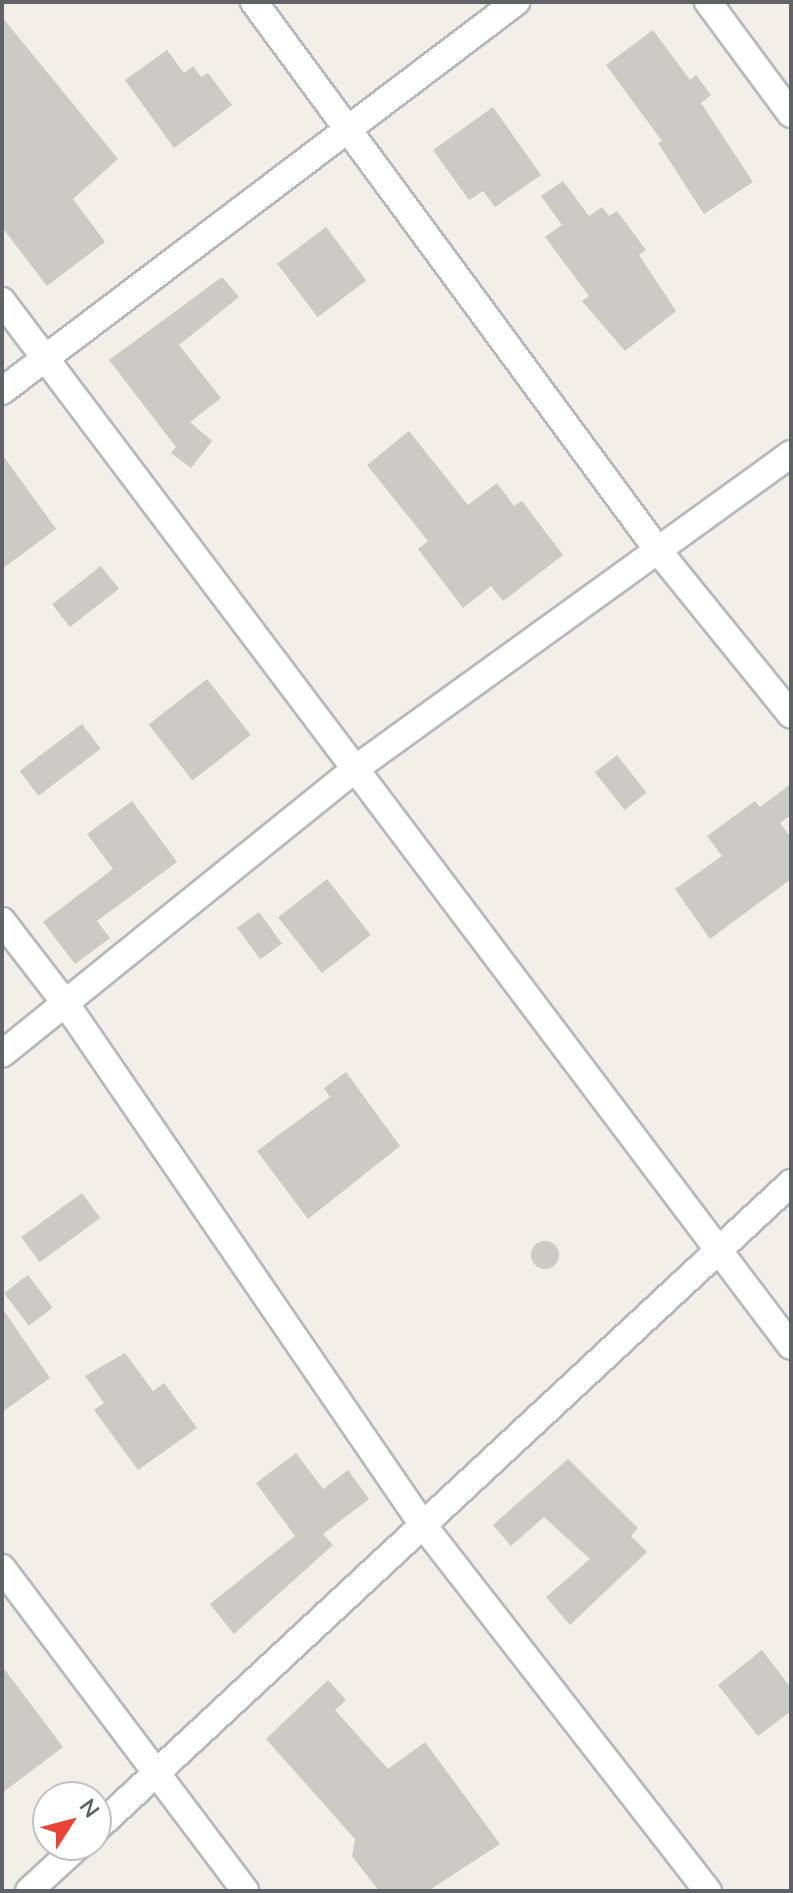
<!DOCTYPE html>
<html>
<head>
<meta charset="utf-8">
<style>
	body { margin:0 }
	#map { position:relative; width:793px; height:1893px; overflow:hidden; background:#f1efe8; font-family:Mulish,sans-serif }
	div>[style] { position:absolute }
	.building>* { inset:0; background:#cccac5; transform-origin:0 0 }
	.round { border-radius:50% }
	.roads { filter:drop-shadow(2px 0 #b5b8bc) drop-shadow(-2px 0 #b5b8bc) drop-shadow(0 2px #b5b8bc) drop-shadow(0 -2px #b5b8bc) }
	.street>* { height:26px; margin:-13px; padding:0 13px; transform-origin:13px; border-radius:13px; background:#fff }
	span { translate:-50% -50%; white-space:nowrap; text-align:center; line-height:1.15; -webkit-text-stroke:7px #fff; paint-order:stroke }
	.frame { position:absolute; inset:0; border:4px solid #5f6368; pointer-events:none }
	.north { position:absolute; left:32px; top:1781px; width:80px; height:80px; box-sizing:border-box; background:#fff; border:2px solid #bfc1c3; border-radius:50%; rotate:54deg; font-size:22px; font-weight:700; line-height:32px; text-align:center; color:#5f6368 }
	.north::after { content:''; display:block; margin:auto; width:28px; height:36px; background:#ea4335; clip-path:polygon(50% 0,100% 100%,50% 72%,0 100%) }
</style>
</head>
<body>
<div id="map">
	<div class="building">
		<div style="clip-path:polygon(2px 17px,118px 159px,73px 199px,105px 242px,47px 286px,2px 227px)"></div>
		<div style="clip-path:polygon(653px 30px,690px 80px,696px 75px,711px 95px,701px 103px,753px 182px,704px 214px,658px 143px,662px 141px,606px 65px)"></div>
		<div style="clip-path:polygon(167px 50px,184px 73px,193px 66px,201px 77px,208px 73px,232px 105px,174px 148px,125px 80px)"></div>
		<div style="clip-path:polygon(493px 107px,541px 175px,495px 207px,483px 191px,469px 200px,433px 150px)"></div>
		<div style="clip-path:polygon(563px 181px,589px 216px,602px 207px,609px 216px,617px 211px,646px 250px,639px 255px,676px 311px,625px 351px,582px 301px,589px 296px,545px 237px,562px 225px,541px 196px)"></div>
		<div style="left:326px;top:227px;width:67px;height:61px;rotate:53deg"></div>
		<div style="clip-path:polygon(222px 277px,239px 297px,179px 345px,221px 398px,190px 422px,212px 441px,191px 468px,171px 453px,176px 447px,109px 360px)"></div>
		<div style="clip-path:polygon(409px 431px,468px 505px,497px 483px,514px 506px,522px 501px,563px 555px,503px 601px,491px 586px,463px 608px,418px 549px,428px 541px,367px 465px)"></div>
		<div style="clip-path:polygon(2px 454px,56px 529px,2px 569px)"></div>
		<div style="left:101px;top:566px;width:29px;height:62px;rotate:52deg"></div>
		<div style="left:207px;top:679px;width:71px;height:74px;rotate:52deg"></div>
		<div style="left:82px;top:724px;width:31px;height:78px;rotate:53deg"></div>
		<div style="left:617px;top:755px;width:48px;height:28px;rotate:52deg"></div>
		<div style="clip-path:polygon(791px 784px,791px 815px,780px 823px,791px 838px,791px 879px,710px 939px,675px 889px,722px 856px,707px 836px,755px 801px,760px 807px)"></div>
		<div style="clip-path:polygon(132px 801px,177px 862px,97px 921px,110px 938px,75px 964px,43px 922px,113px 869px,87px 834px)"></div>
		<div style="left:327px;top:879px;width:71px;height:62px;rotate:52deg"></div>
		<div style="left:259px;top:912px;width:39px;height:27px;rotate:54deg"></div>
		<div style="clip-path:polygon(346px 1072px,400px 1146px,308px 1219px,257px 1151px,330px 1097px,324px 1088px)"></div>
		<div style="left:82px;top:1193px;width:31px;height:75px;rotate:54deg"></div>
		<div class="round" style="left:531px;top:1241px;width:28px;height:28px"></div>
		<div style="left:28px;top:1275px;width:41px;height:30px;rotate:53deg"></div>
		<div style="clip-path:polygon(2px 1308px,50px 1378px,2px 1412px)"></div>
		<div style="clip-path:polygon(125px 1353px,153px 1391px,164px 1383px,197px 1428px,138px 1470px,94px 1410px,104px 1403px,85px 1376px)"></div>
		<div style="clip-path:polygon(296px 1453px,323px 1489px,348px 1470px,369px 1499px,323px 1534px,333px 1545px,234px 1634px,210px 1604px,295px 1536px,256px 1483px)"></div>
		<div style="clip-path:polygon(568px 1459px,638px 1528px,631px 1536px,647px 1552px,570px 1625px,546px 1597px,590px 1559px,544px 1517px,511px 1546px,493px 1525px)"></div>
		<div style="clip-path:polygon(762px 1650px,791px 1688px,791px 1711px,758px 1736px,718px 1685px)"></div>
		<div style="clip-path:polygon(2px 1666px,63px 1747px,2px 1793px)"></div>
		<div style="clip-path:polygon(328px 1680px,346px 1700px,335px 1710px,388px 1769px,425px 1742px,500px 1844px,428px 1891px,379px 1891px,352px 1856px,355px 1839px,266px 1739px)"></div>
	</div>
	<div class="roads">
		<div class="street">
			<div style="left:254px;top:2px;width:684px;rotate:53.62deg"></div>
			<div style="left:660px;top:553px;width:208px;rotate:51deg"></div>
			<div style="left:708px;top:2px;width:139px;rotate:53.5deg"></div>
			<div style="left:2px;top:301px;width:1309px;rotate:52.95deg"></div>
			<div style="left:2px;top:391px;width:645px;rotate:-37.12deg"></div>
			<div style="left:2px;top:921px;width:105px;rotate:52.4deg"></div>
			<div style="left:66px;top:1004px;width:632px;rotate:55.58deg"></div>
			<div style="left:423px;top:1525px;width:464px;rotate:52.1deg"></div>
			<div style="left:2px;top:1054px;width:454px;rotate:-38.9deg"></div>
			<div style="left:355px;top:769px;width:538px;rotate:-35.85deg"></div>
			<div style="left:2px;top:1568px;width:404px;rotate:53deg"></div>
			<div style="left:96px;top:1829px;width:949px;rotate:-42.91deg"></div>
			<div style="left:29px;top:1891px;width:68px;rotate:-42.6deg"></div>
		</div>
	</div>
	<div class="frame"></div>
	<div class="north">N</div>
</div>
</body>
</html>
